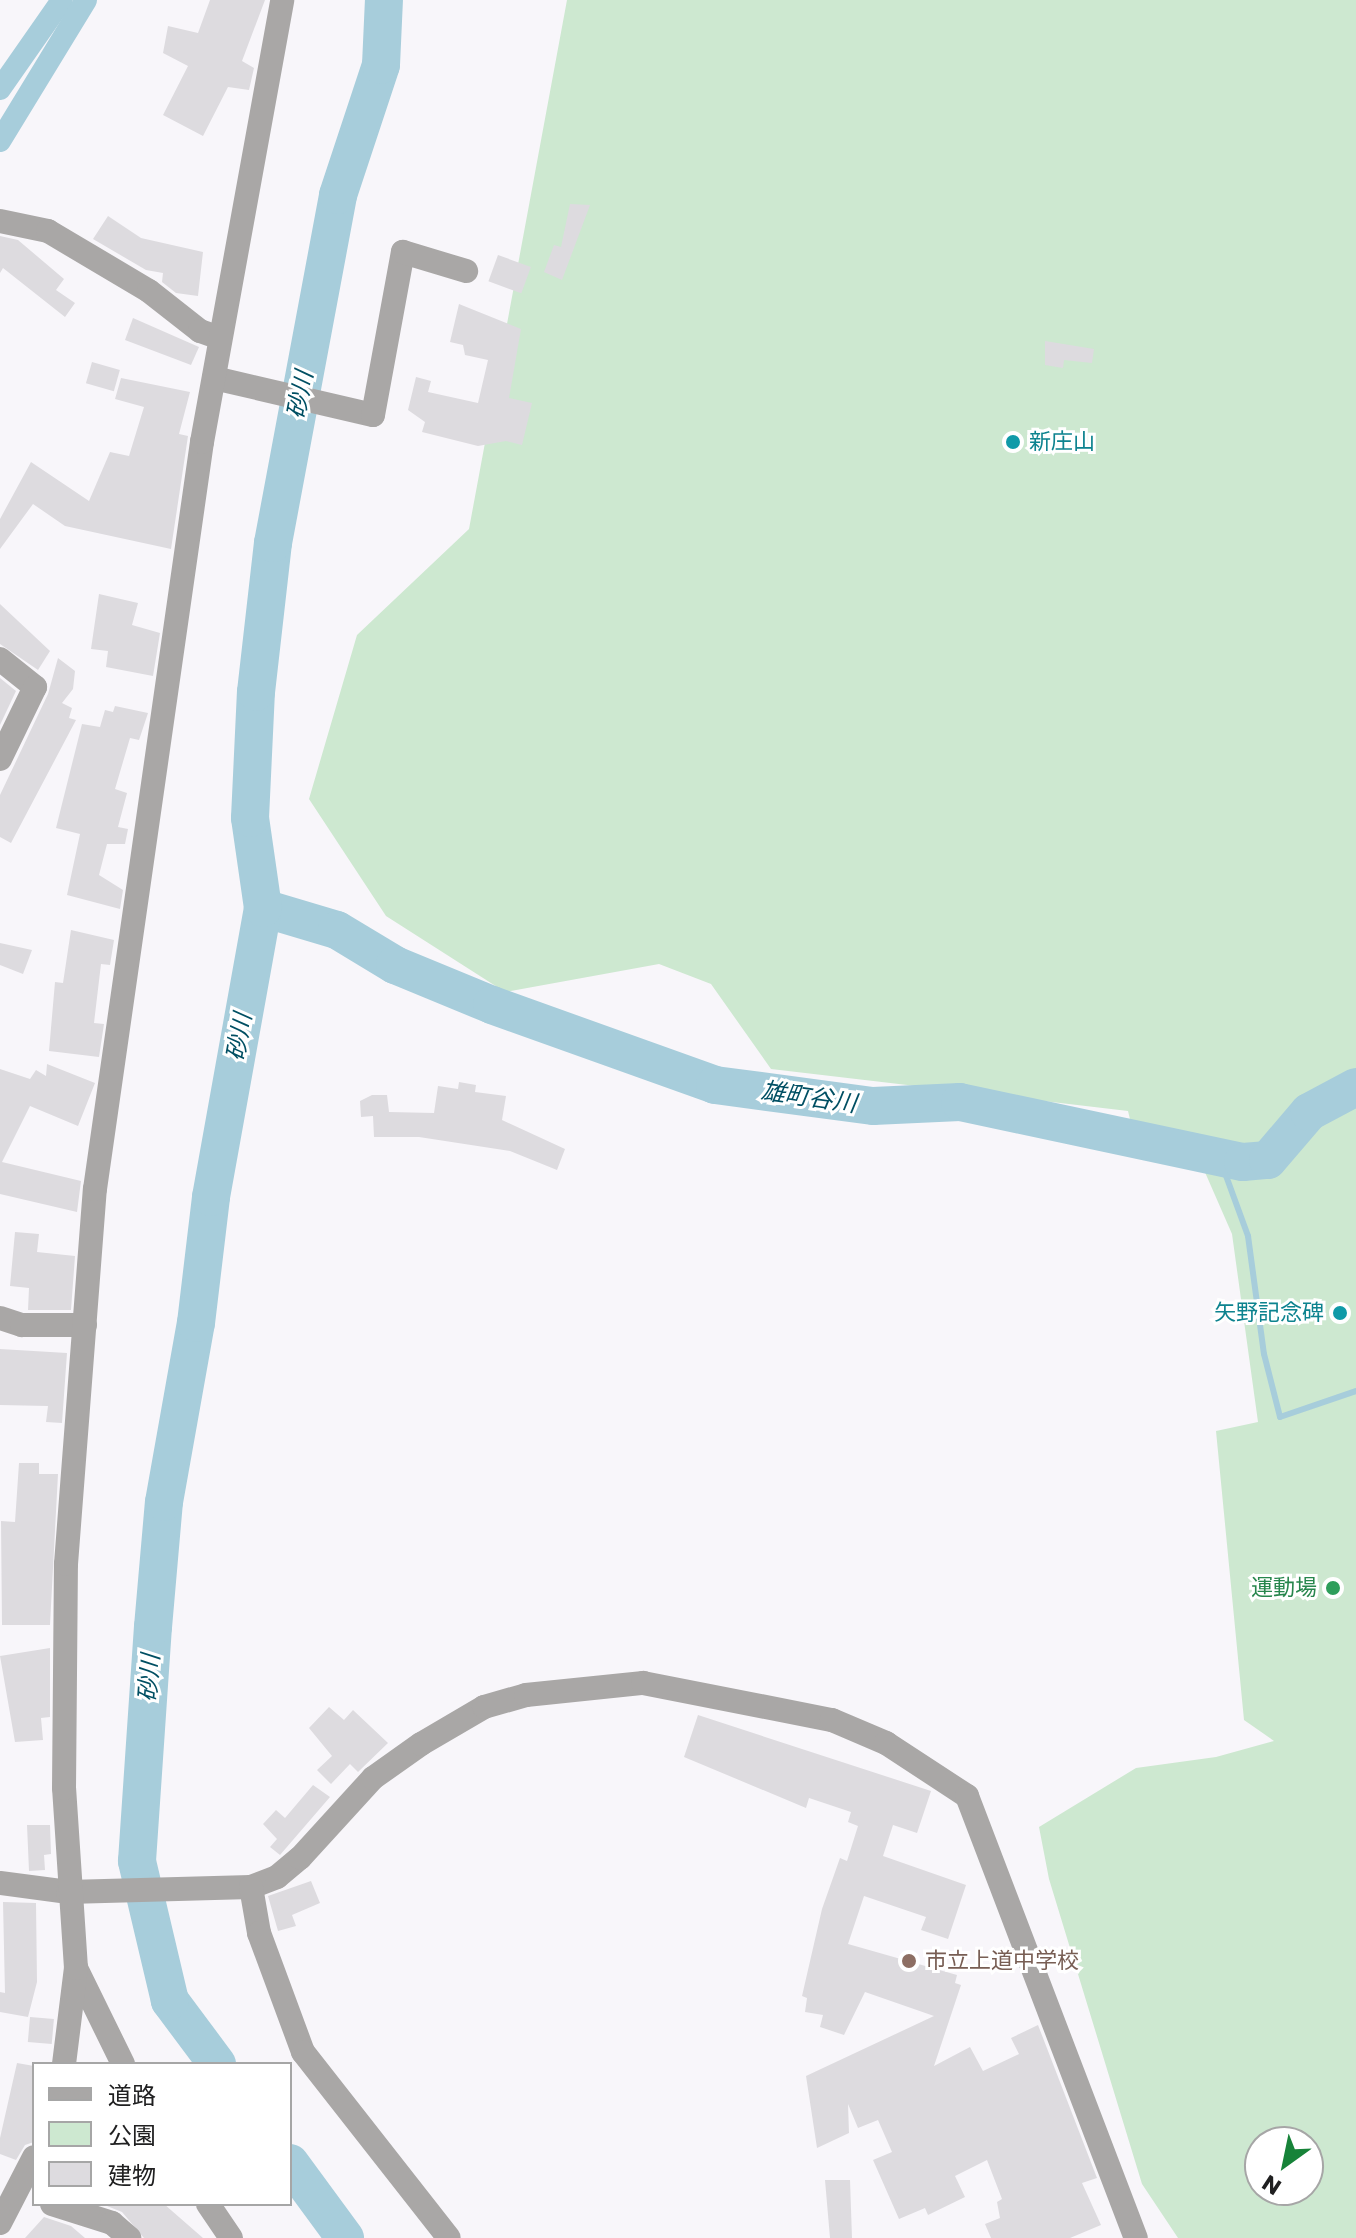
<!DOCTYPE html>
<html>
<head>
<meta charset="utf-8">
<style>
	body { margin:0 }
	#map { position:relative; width:1356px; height:2238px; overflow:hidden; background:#f8f6fa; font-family:Poppins,"Noto Sans JP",sans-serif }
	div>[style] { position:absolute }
	.green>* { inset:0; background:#cde8d0 }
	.stream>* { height:6px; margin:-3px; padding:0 3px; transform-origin:3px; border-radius:3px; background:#a7cddb }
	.canal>* { height:22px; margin:-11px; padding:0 11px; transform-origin:11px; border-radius:11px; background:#a7cddb }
	.river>* { height:38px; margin:-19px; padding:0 19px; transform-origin:19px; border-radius:19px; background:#a7cddb }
	.building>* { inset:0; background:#dddbdf; transform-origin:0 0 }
	.minor>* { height:24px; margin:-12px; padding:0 12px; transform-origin:12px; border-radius:12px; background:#a9a7a6 }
	.dots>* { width:22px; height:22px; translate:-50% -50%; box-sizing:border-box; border:4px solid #fff; border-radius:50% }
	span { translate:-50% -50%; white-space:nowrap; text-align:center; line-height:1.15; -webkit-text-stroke:6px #fff; paint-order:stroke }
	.culture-label { font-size:22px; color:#0d838f }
	.left { translate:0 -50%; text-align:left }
	.right { translate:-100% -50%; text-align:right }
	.leisure-label { font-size:22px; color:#27864d }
	.education-label { font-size:22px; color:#785e54 }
	.water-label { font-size:24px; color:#004f63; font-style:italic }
	.legend { position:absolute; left:32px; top:2062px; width:260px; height:144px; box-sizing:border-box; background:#fff; border:2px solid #a6a6a6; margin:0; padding:10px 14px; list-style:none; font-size:24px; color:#202021 }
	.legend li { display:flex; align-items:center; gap:16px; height:40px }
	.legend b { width:40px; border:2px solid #a6a6a6 }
	.north { position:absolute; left:1244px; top:2126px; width:80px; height:80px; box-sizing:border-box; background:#fff; border:2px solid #a6a6a6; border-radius:50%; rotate:213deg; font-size:22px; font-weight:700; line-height:32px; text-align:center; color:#202021 }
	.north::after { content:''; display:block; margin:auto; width:28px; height:36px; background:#178339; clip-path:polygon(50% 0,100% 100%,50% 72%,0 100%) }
</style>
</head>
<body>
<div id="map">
	<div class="green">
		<div style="clip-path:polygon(evenodd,567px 0,1356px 0,1356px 2238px,1178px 2238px,1142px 2184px,1049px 1879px,1039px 1827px,1136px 1768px,1216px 1757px,1274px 1741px,1244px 1720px,1216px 1431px,1258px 1422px,1232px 1234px,1204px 1170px,1138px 1153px,1128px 1111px,771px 1069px,711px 984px,659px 964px,505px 992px,386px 916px,309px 799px,357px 635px,469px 529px,567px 0,1260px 2142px,1308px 2142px,1308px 2190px,1260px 2190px,1260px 2142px)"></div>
	</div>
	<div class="stream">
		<div style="left:1213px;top:1155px;width:22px;rotate:56deg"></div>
		<div style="left:1225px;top:1173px;width:67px;rotate:69.9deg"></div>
		<div style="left:1248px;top:1236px;width:119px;rotate:82.3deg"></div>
		<div style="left:1264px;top:1354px;width:65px;rotate:75.7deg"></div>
		<div style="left:1280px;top:1417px;width:80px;rotate:-18.9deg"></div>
	</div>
	<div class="canal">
		<div style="left:0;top:89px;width:108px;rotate:-55.1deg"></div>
		<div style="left:0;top:141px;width:165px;rotate:-58.6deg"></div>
	</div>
	<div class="river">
		<div style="left:263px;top:908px;width:77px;rotate:16.6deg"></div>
		<div style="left:337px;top:930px;width:68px;rotate:31.1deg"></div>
		<div style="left:395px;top:965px;width:105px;rotate:22.4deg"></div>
		<div style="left:492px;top:1005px;width:237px;rotate:19.7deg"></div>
		<div style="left:715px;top:1085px;width:159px;rotate:7.6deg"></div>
		<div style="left:873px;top:1106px;width:87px;rotate:-2.6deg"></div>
		<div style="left:960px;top:1102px;width:289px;rotate:12deg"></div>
		<div style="left:1243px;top:1162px;width:25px;rotate:-5deg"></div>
		<div style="left:1268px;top:1160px;width:63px;rotate:-49.5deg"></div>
		<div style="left:1309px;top:1112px;width:53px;rotate:-28deg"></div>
		<div style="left:217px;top:2064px;width:79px;rotate:-126.7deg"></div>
		<div style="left:170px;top:2001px;width:144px;rotate:-103.3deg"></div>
		<div style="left:137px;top:1861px;width:235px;rotate:-86.1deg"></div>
		<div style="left:153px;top:1627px;width:125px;rotate:-85deg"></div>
		<div style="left:164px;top:1502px;width:182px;rotate:-79.9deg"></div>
		<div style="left:196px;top:1323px;width:127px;rotate:-83.2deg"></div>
		<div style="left:211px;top:1197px;width:294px;rotate:-79.8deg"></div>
		<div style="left:263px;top:908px;width:91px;rotate:-98.2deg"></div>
		<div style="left:250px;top:818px;width:126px;rotate:-87.3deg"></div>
		<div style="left:256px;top:692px;width:150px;rotate:-83.5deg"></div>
		<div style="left:273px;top:543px;width:354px;rotate:-79.4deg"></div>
		<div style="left:338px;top:195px;width:137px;rotate:-71.7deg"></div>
		<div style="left:381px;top:65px;width:65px;rotate:-87.4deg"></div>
		<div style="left:290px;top:2163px;width:93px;rotate:53.7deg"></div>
	</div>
	<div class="building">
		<div style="clip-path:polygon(210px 0,265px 0,242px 61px,254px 68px,249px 90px,228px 87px,203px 136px,163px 115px,188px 66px,163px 53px,168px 26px,198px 33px)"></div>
		<div style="clip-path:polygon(570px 204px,590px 205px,562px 280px,544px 272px,554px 245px,561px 247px)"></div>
		<div style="clip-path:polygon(108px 216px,141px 238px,203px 252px,198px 296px,176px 293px,162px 282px,163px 273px,146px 270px,93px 239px)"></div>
		<div style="clip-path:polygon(0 236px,18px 240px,64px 279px,56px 290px,75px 303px,65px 317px,3px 268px,0 273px)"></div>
		<div style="left:498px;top:255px;width:35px;height:28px;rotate:20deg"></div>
		<div style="clip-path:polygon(459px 304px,521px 329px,509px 398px,532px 403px,522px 445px,506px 441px,478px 446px,422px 432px,425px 422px,408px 410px,416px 377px,431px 381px,428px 392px,478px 403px,488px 360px,465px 355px,463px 345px,450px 342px)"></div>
		<div style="clip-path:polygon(133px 318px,199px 347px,191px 365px,125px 340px)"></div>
		<div style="clip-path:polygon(1045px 341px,1094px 349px,1092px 363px,1064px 360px,1063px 368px,1045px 365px)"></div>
		<div style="left:92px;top:362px;width:29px;height:22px;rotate:16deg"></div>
		<div style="clip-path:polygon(121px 378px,190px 392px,179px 434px,188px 436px,171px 549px,65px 526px,33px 504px,0 549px,0 519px,31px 462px,89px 501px,110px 452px,129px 456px,144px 407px,115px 399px)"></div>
		<div style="clip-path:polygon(99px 594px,138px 603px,132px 625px,160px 633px,153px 676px,106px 667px,108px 651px,91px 649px)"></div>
		<div style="clip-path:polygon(0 604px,50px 651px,38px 670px,0 644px)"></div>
		<div style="clip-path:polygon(58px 658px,75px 671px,73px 689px,62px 703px,72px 708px,69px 718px,76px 720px,11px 843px,0 837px,0 795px,48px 694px)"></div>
		<div style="clip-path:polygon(0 678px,16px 691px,0 725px)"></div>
		<div style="clip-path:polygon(115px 706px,148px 713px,139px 740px,130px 738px,115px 789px,127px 793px,118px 827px,128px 829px,125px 844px,107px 844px,99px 875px,123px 890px,120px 909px,67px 895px,80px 834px,56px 828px,82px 724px,100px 727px,105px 710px,113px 712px)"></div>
		<div style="clip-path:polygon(71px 930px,114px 940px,110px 965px,101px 964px,94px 1023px,104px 1024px,99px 1057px,49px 1051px,55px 982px,63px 983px)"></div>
		<div style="clip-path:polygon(0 943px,32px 950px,23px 974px,0 965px)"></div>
		<div style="clip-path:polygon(47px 1064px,95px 1083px,78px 1126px,30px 1106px,2px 1162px,81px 1181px,77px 1212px,0 1194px,0 1069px,30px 1079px,36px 1070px,46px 1076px)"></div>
		<div style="clip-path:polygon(459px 1082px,476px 1085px,475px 1092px,506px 1096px,502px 1120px,565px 1149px,557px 1170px,510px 1151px,419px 1137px,374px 1137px,373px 1116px,361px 1117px,360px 1101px,372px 1095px,387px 1095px,389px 1112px,434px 1113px,438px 1086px,458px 1089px)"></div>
		<div style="clip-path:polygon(15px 1232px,39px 1234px,37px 1252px,75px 1256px,71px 1310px,28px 1310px,29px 1288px,10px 1286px)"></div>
		<div style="clip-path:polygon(0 1349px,67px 1353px,62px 1423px,46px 1422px,48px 1406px,0 1405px)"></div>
		<div style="clip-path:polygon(19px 1463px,39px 1463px,39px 1474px,58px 1474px,50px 1625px,2px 1625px,1px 1521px,15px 1522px)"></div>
		<div style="clip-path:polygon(50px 1648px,50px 1717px,41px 1718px,43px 1740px,15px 1742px,0 1656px)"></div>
		<div style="clip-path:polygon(329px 1707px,344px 1720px,353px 1710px,388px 1743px,358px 1772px,350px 1764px,331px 1784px,317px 1770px,332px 1756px,309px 1728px)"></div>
		<div style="clip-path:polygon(698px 1715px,931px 1791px,917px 1833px,893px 1825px,883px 1856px,966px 1885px,948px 1939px,921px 1930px,926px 1917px,864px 1896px,848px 1944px,957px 1975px,955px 1983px,961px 1985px,934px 2066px,970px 2047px,983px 2071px,1019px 2054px,1011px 2038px,1038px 2025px,1097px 2178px,1082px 2183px,1101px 2225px,1070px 2238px,991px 2238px,985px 2224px,1000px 2218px,997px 2202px,1002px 2199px,987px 2160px,955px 2176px,965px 2197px,928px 2215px,925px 2208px,899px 2219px,873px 2160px,892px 2152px,878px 2120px,858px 2128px,848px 2104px,849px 2133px,817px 2148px,806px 2076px,934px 2016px,865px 1992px,844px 2035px,820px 2027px,823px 2015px,805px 2012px,807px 1998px,802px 1996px,822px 1909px,840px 1858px,847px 1861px,858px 1826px,848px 1822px,851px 1812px,809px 1798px,806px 1808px,684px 1757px)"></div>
		<div style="clip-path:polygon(313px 1785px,330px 1797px,280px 1855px,270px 1847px,277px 1839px,263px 1824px,276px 1810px,285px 1818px)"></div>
		<div style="clip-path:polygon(27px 1825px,50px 1825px,51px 1854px,44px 1855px,45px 1870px,29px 1871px)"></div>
		<div style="clip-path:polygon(311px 1881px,320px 1903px,292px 1915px,296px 1926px,278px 1931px,268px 1896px)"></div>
		<div style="clip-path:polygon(3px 1902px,36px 1903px,37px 1982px,28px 2017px,0 2012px,0 1992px,5px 1993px)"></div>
		<div style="left:30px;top:2017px;width:24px;height:25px;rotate:5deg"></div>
		<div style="clip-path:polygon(17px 2063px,34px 2066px,34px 2142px,25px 2145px,16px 2160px,0 2154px,0 2138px)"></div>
		<div style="clip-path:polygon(825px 2180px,850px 2180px,852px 2238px,830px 2238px)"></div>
		<div style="clip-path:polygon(102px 2204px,164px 2204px,203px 2238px,144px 2238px,122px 2212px)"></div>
		<div style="clip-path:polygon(44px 2217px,71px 2226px,85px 2238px,25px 2238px)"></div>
	</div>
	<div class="minor">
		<div style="left:0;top:221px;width:49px;rotate:11.8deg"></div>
		<div style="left:48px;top:231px;width:117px;rotate:30.7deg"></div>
		<div style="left:149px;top:291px;width:65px;rotate:38.1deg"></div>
		<div style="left:200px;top:331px;width:21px;rotate:19deg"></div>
		<div style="left:214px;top:378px;width:163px;rotate:13.1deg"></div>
		<div style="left:373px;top:415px;width:166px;rotate:-79.6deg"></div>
		<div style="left:403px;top:252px;width:66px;rotate:16.8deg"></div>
		<div style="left:0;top:659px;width:45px;rotate:38.7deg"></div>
		<div style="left:35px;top:687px;width:80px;rotate:115.9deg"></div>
		<div style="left:0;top:1318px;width:23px;rotate:18deg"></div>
		<div style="left:22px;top:1325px;width:63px"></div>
		<div style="left:0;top:1883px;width:69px;rotate:7.5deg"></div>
		<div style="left:68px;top:1892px;width:183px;rotate:-1.6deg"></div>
		<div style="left:251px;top:1887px;width:28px;rotate:-21deg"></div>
		<div style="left:277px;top:1877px;width:30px;rotate:-40deg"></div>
		<div style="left:300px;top:1858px;width:108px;rotate:-47.6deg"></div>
		<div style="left:373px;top:1778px;width:59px;rotate:-35.3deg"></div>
		<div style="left:421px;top:1744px;width:73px;rotate:-30.4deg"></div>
		<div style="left:484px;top:1707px;width:44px;rotate:-15.9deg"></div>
		<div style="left:526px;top:1695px;width:118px;rotate:-5.9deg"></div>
		<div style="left:643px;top:1683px;width:193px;rotate:11.1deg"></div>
		<div style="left:832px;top:1720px;width:59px;rotate:23.1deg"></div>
		<div style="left:886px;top:1743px;width:97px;rotate:33.2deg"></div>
		<div style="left:967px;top:1796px;width:473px;rotate:69.1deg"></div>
		<div style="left:251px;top:1887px;width:47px;rotate:80.1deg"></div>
		<div style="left:259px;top:1933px;width:127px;rotate:69.7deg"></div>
		<div style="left:303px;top:2052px;width:236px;rotate:51.9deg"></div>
		<div style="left:76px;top:1968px;width:107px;rotate:63.9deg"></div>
		<div style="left:64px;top:2064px;width:97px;rotate:-82.9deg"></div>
		<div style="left:76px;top:1968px;width:180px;rotate:-93.8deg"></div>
		<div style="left:64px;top:1788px;width:224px;rotate:-89.5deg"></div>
		<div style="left:66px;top:1564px;width:376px;rotate:-85.6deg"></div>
		<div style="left:95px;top:1189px;width:755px;rotate:-81.85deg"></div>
		<div style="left:202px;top:442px;width:449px;rotate:-79.7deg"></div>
		<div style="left:52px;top:2204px;width:63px;rotate:17.6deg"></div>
		<div style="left:112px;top:2223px;width:23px;rotate:41deg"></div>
		<div style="left:208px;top:2204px;width:41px;rotate:55.9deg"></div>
		<div style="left:0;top:2223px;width:74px;rotate:-62.7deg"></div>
	</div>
	<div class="dots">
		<div style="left:1013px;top:442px;background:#0f9aa8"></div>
		<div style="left:1340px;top:1313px;background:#0f9aa8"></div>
		<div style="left:1333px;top:1588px;background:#2e9e5b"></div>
		<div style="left:909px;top:1961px;background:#8d6e63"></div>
	</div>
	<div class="culture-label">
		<span class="left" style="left:1029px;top:442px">新庄山</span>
		<span class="right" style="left:1324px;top:1313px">矢野記念碑</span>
	</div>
	<div class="leisure-label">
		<span class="right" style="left:1317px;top:1588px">運動場</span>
	</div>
	<div class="education-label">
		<span class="left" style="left:925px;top:1961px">市立上道中学校</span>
	</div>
	<div class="water-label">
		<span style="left:300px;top:395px;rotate:-79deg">砂川</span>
		<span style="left:239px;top:1037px;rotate:-80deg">砂川</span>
		<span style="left:809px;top:1097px;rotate:8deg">雄町谷川</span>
		<span style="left:149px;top:1678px;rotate:-86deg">砂川</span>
	</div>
	<ul class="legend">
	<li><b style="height:10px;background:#a9a7a6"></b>道路</li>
	<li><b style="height:22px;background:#cde8d0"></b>公園</li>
	<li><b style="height:22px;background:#dddbdf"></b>建物</li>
	</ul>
	<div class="north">N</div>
</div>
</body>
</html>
